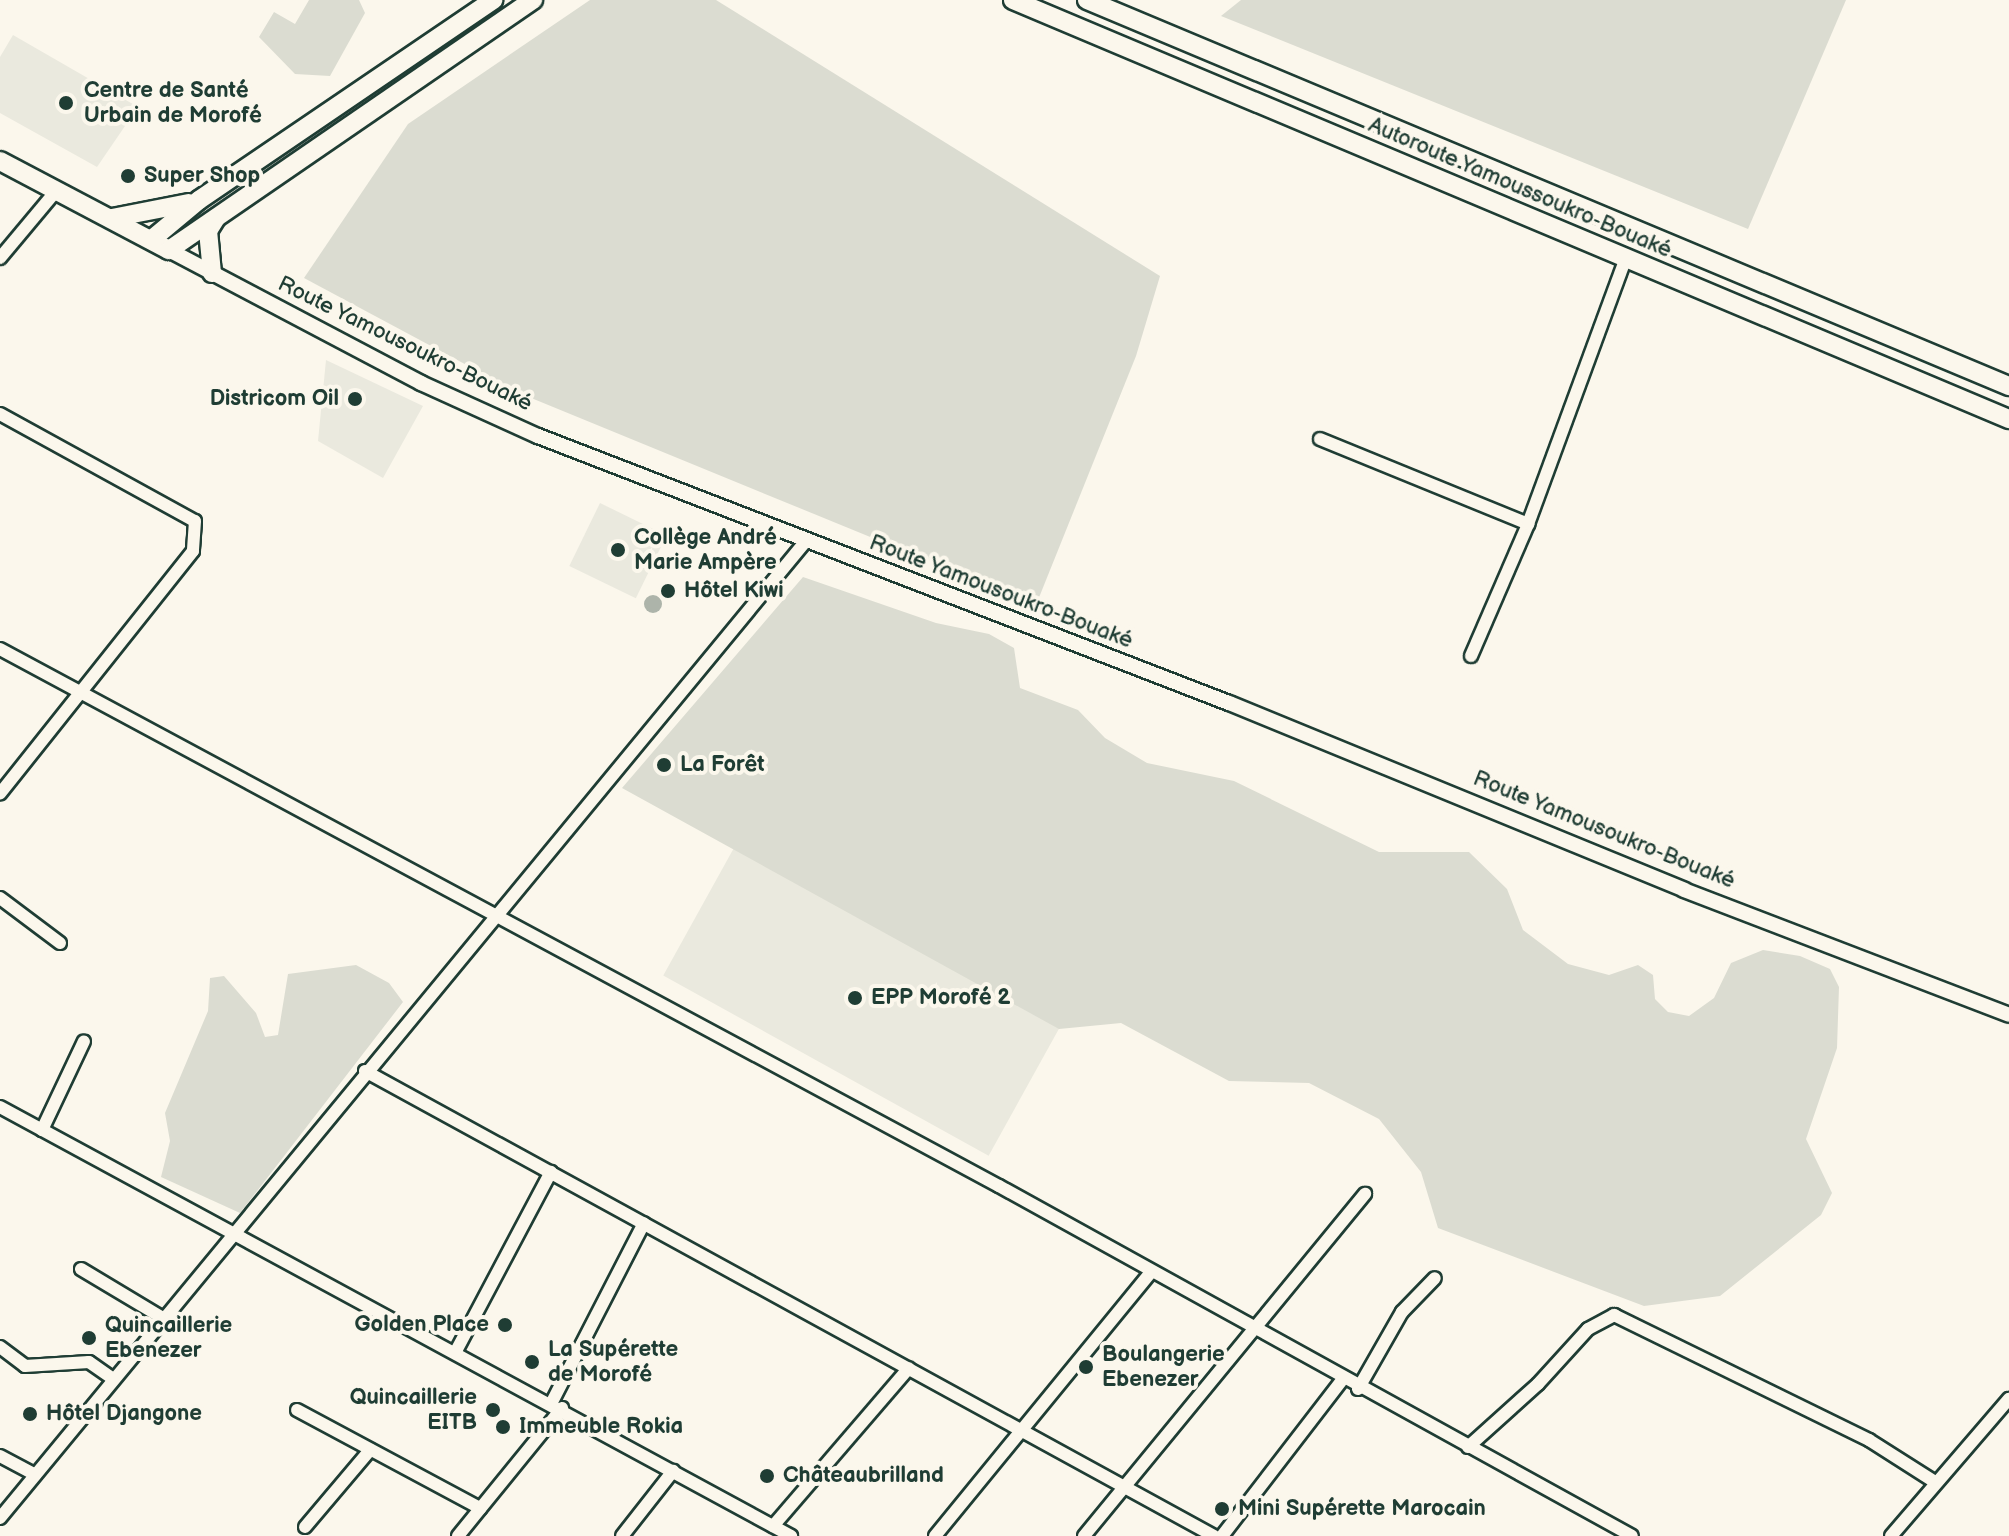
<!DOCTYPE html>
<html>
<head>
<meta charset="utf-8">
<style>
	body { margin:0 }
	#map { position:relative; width:2009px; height:1536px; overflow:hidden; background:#fbf7ec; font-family:"Balsamiq Sans",sans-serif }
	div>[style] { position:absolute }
	.built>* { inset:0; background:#eae9de; transform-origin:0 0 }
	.green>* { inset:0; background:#dbdcd1 }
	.water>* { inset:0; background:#adb4aa }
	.round { border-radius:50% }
	.roads { filter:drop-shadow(2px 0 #1f3d34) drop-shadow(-2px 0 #1f3d34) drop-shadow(0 2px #1f3d34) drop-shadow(0 -2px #1f3d34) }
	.minor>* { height:12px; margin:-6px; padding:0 6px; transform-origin:6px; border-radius:6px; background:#fbf7ec }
	.major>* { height:14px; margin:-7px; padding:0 7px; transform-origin:7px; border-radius:7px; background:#fbf7ec }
	.highway>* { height:18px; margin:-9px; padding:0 9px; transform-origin:9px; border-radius:9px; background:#fbf7ec }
	.dots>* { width:22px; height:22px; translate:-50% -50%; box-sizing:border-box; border:4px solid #fbf7ec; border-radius:50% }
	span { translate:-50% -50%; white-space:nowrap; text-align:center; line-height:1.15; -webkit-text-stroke:8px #fbf7ec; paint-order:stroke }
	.poi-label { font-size:22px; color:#1f3d34; font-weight:700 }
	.left { translate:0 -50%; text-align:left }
	.right { translate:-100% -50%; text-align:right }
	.street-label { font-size:22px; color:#1f3d34 }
</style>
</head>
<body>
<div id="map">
	<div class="built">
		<div style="clip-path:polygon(13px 35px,138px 107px,97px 167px,0 113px,0 57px)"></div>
		<div style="clip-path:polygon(326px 360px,423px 406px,383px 478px,318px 441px)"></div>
		<div style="left:600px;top:503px;width:74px;height:70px;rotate:26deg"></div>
		<div style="left:735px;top:846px;width:372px;height:148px;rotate:29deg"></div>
	</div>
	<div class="green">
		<div style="clip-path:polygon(309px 0,359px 0,365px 13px,330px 76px,295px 74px,259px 37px,274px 12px,295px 24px)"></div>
		<div style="clip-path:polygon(590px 0,716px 0,1160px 276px,1136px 356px,1036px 605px,519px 393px,304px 278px,408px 124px)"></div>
		<div style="clip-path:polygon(1241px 0,1846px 0,1748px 229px,1221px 16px)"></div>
		<div style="clip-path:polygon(803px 577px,936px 623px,989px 634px,1014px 648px,1020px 688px,1078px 710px,1105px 738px,1147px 763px,1234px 781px,1379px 852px,1469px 852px,1507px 889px,1523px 930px,1568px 964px,1609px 975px,1638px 965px,1653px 975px,1655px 999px,1668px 1012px,1689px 1016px,1714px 998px,1731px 963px,1763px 950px,1800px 956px,1830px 969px,1839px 987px,1837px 1048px,1806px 1139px,1832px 1193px,1821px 1215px,1720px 1296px,1644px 1306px,1438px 1228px,1421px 1172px,1379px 1119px,1309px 1083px,1229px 1081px,1121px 1023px,1059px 1029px,622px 788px)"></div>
		<div style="clip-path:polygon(356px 965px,389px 983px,403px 1002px,240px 1213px,161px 1177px,170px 1141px,165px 1113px,208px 1011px,210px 978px,224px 976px,256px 1013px,265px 1037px,278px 1035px,288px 974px)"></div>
	</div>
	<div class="water">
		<div class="round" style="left:644px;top:595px;width:18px;height:18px"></div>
	</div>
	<div class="roads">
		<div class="minor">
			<div style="left:0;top:258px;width:87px;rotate:-50.1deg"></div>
			<div style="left:0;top:414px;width:222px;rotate:28.8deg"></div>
			<div style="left:195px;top:521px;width:30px;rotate:94deg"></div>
			<div style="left:193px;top:551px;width:310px;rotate:128.5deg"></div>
			<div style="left:1320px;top:439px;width:225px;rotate:22.2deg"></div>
			<div style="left:0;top:649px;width:1134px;rotate:28.26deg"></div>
			<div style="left:999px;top:1186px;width:723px;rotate:28.94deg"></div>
			<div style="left:1471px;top:656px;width:144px;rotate:-66.6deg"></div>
			<div style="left:1528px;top:524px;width:283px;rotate:-69.8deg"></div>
			<div style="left:0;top:898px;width:75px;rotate:36.9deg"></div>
			<div style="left:365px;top:1071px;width:968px;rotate:28.71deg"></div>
			<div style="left:0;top:1107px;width:900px;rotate:28.47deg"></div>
			<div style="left:42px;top:1130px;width:98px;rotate:-64.7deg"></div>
			<div style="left:81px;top:1269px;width:96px;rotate:30.9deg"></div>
			<div style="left:0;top:1347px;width:31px;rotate:37deg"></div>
			<div style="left:25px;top:1366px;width:64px;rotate:-3.6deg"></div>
			<div style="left:89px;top:1362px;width:29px;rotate:35deg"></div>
			<div style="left:455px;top:1353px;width:205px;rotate:-62.1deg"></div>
			<div style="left:1358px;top:1389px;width:89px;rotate:-60.3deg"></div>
			<div style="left:1402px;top:1312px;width:47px;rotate:-45.9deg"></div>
			<div style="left:552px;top:1402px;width:201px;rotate:-62.8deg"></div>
			<div style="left:297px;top:1410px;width:208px;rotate:28.2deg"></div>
			<div style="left:1468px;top:1447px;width:94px;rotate:-42deg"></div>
			<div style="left:1538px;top:1384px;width:74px;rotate:-47.7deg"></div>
			<div style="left:1588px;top:1329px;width:30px;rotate:-28deg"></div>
			<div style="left:1614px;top:1315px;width:284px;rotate:26.1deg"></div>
			<div style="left:1869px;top:1440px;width:78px;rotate:32.5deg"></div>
			<div style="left:0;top:1456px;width:40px;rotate:28deg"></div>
			<div style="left:0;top:1518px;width:1265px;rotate:-50.48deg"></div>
			<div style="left:773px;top:1526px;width:208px;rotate:-49.3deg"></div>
			<div style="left:305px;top:1527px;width:101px;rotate:-49.8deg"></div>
			<div style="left:458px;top:1536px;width:165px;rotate:-50.9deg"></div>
			<div style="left:622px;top:1536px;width:83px;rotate:-51.9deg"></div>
			<div style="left:935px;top:1536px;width:341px;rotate:-50.7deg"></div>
			<div style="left:1084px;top:1536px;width:443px;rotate:-50.6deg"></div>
			<div style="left:1222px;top:1536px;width:198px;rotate:-52.4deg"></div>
			<div style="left:1891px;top:1536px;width:181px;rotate:-49.3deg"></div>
		</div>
		<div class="major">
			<div style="left:169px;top:250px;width:285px;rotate:27.8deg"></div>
			<div style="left:421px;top:383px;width:128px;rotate:24.4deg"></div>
			<div style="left:538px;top:436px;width:741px;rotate:21.13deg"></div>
			<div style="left:1229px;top:703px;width:492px;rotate:22.3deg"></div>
			<div style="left:1684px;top:890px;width:348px;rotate:21deg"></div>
		</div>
		<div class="highway">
			<div style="left:1013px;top:0;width:1081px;rotate:22.82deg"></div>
			<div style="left:1087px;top:0;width:1000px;rotate:22.72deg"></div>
			<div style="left:0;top:161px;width:191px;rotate:27.8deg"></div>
			<div style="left:169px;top:250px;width:442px;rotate:-34.5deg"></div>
			<div style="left:112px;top:218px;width:78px;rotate:-11deg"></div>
			<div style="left:151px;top:240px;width:62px;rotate:-39.8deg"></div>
			<div style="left:199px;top:200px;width:356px;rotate:-34.2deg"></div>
			<div style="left:212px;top:273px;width:42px;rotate:-95.4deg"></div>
			<div style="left:208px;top:231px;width:15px;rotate:-58deg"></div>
		</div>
	</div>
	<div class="dots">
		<div style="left:66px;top:103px;background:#1f3d34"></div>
		<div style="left:128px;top:176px;background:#1f3d34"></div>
		<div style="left:355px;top:399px;background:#1f3d34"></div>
		<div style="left:618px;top:550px;background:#1f3d34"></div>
		<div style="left:668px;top:591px;background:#1f3d34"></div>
		<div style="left:664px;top:765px;background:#1f3d34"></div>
		<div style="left:855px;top:998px;background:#1f3d34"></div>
		<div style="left:505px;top:1325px;background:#1f3d34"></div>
		<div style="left:89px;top:1338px;background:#1f3d34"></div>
		<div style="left:532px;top:1362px;background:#1f3d34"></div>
		<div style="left:1086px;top:1367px;background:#1f3d34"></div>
		<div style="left:493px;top:1410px;background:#1f3d34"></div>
		<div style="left:30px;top:1414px;background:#1f3d34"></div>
		<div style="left:503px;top:1427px;background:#1f3d34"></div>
		<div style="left:767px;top:1476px;background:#1f3d34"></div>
		<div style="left:1222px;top:1509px;background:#1f3d34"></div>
	</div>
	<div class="poi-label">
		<span class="left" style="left:84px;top:103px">Centre de Santé<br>Urbain de Morofé</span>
		<span class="left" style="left:144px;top:176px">Super Shop</span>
		<span class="right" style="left:339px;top:399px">Districom Oil</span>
		<span class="left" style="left:634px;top:550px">Collège André<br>Marie Ampère</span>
		<span class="left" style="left:684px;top:591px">Hôtel Kiwi</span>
		<span class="left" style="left:680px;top:765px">La Forêt</span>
		<span class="left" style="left:871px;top:998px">EPP Morofé 2</span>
		<span class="left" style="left:105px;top:1338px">Quincaillerie<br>Ebenezer</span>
		<span class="right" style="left:489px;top:1325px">Golden Place</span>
		<span class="left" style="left:548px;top:1362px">La Supérette<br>de Morofé</span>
		<span class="left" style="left:1102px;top:1367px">Boulangerie<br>Ebenezer</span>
		<span class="right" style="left:477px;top:1410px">Quincaillerie<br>EITB</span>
		<span class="left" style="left:46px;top:1414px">Hôtel Djangone</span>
		<span class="left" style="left:519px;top:1427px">Immeuble Rokia</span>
		<span class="left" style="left:783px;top:1476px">Châteaubrilland</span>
		<span class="left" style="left:1238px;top:1509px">Mini Supérette Marocain</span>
	</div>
	<div class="street-label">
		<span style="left:1520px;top:188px;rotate:23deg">Autoroute Yamoussoukro-Bouaké</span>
		<span style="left:405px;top:344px;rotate:26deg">Route Yamousoukro-Bouaké</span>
		<span style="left:1001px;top:592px;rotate:21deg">Route Yamousoukro-Bouaké</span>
		<span style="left:1604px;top:830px;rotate:22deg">Route Yamousoukro-Bouaké</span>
	</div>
</div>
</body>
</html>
